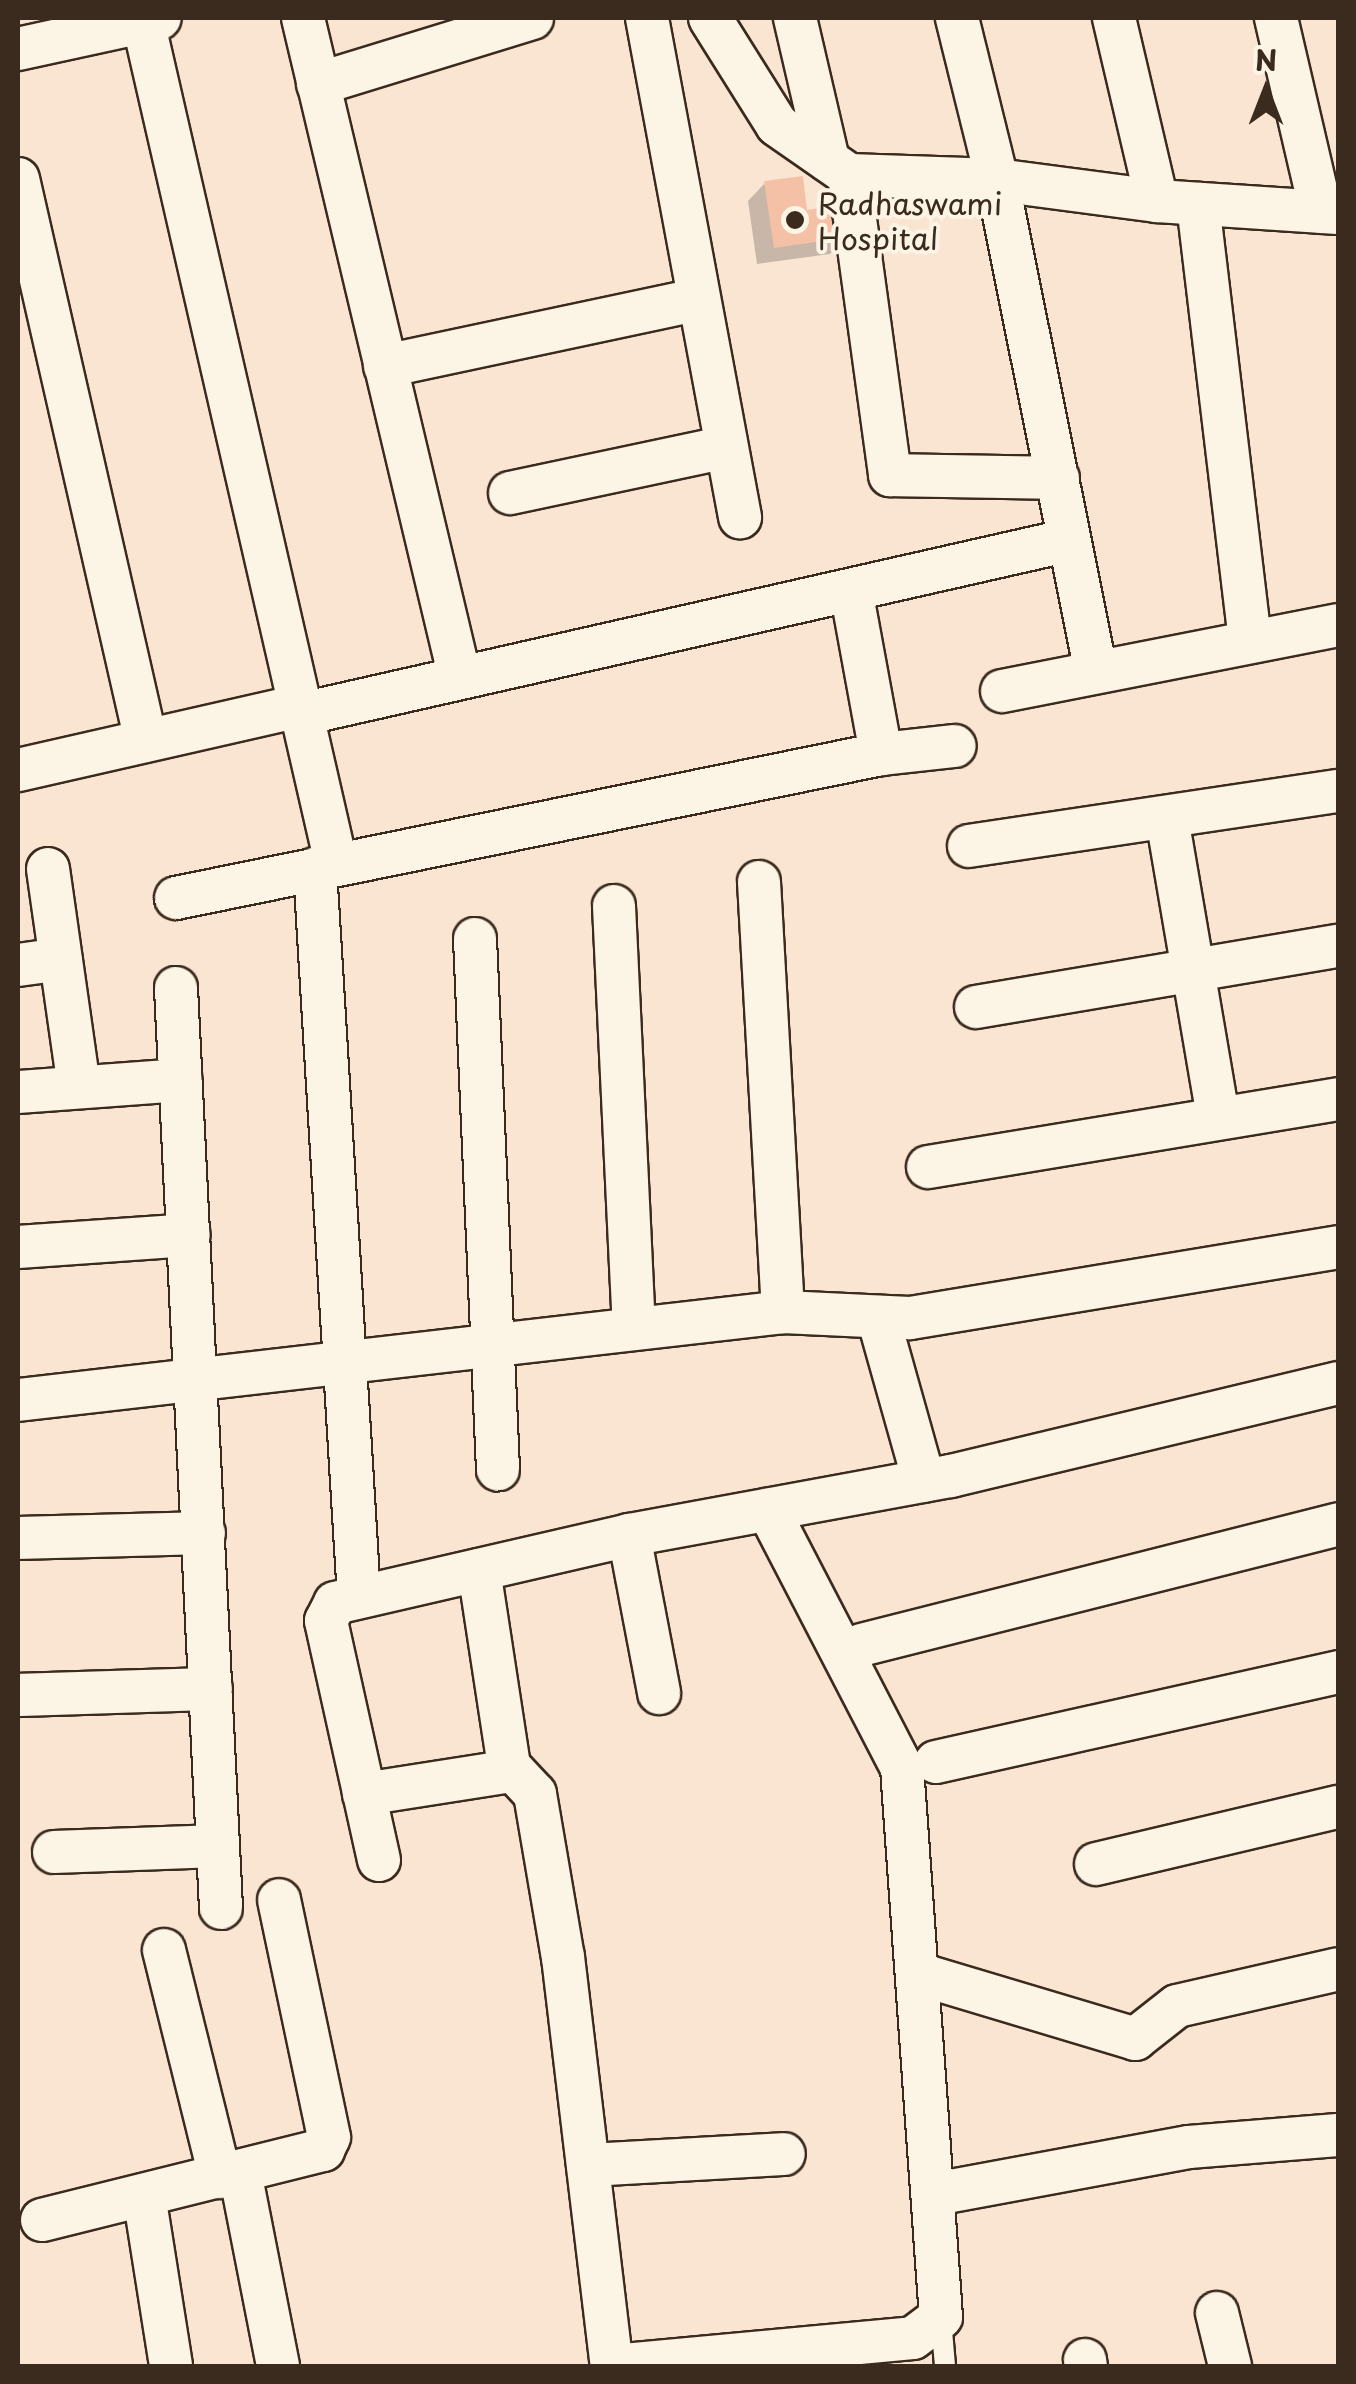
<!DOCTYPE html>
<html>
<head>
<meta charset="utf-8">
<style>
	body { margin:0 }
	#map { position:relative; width:1356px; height:2384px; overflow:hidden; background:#fae5d2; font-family:"Playpen Sans",sans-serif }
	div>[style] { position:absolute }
	.shadow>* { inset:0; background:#0003 }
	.building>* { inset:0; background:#f5c1a6 }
	.roads { filter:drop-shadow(2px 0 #3b2a1e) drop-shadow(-2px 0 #3b2a1e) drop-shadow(0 2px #3b2a1e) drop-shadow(0 -2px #3b2a1e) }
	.service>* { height:20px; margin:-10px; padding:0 10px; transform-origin:10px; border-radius:10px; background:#fcf5e5 }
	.minor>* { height:42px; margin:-21px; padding:0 21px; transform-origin:21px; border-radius:21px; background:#fcf5e5 }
	.dots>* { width:28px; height:28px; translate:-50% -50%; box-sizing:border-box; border:5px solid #fcf5e5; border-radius:50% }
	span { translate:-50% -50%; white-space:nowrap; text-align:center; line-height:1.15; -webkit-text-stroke:8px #fcf5e5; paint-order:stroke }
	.poi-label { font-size:30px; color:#3b2a1e }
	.left { translate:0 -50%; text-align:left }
	.frame { position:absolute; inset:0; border:20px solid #3b2a1e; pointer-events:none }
	.north { position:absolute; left:1216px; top:40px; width:100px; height:100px; -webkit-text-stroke:8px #fcf5e5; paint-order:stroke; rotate:0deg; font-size:28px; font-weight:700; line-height:40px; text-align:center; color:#3b2a1e }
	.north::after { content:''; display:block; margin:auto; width:35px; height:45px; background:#3b2a1e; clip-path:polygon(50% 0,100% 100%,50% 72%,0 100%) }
</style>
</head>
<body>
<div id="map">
	<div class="shadow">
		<div style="clip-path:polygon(765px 183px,805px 213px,848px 236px,830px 254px,757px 264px,748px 201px)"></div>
	</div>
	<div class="building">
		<div style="clip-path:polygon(803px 176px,807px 210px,845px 204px,850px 237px,774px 248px,764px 181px)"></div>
	</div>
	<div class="roads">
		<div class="service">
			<div style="left:941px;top:2319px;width:47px;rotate:85.1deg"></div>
		</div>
		<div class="minor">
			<div style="left:303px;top:18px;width:674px;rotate:76.62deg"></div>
			<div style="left:647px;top:18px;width:508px;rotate:79.44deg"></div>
			<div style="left:710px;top:18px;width:126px;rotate:57.9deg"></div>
			<div style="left:777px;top:125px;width:88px;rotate:34.8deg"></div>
			<div style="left:849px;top:175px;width:148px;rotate:1.9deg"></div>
			<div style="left:997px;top:180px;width:161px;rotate:7.5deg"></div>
			<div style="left:1157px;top:201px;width:181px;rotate:3.8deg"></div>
			<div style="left:795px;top:18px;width:146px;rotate:76.9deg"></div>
			<div style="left:957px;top:18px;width:167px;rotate:76.1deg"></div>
			<div style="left:997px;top:180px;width:502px;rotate:78.62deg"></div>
			<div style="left:1114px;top:18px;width:188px;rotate:76.8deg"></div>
			<div style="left:1276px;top:18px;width:199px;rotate:76.9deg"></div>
			<div style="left:143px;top:21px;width:864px;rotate:77.09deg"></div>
			<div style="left:18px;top:49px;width:145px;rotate:-12.3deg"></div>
			<div style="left:318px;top:84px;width:224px;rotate:-17.1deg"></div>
			<div style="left:849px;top:175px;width:303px;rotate:82.2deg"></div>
			<div style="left:890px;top:475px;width:168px;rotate:1deg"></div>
			<div style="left:18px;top:179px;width:576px;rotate:77.17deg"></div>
			<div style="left:1198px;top:204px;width:437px;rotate:83.2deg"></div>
			<div style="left:385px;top:366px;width:317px;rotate:-12deg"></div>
			<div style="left:510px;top:493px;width:221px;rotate:-12deg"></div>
			<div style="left:851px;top:590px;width:167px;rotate:79.6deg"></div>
			<div style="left:1002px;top:691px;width:342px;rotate:-11.1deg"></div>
			<div style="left:302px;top:714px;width:787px;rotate:-12.77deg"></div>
			<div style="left:18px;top:770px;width:289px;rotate:-12.8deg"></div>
			<div style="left:1167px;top:818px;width:303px;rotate:80.3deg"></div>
			<div style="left:969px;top:846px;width:373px;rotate:-8.5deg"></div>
			<div style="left:48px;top:869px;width:220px;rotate:81.9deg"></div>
			<div style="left:315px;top:869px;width:729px;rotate:86.54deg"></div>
			<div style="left:759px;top:882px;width:431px;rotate:86.8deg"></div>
			<div style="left:176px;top:898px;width:720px;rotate:-11.54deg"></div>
			<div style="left:881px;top:754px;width:74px;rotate:-6.2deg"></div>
			<div style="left:614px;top:906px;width:421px;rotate:87.3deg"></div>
			<div style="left:475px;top:939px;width:531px;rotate:87.52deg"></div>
			<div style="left:18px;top:965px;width:43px;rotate:-7.9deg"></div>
			<div style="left:176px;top:988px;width:921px;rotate:87.2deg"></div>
			<div style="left:976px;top:1007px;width:367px;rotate:-9.6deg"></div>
			<div style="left:18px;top:1092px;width:163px;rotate:-4.2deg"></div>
			<div style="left:928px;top:1167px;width:416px;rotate:-9.4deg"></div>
			<div style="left:18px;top:1247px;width:171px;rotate:-4deg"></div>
			<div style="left:878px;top:1317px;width:170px;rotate:74.3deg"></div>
			<div style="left:18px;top:1400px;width:770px;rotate:-6.56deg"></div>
			<div style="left:783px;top:1312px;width:127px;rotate:2.7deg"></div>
			<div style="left:910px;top:1318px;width:434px;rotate:-9.4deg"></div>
			<div style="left:629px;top:1535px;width:161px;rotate:79.2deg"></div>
			<div style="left:18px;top:1538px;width:186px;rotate:-1.5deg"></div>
			<div style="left:479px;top:1570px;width:198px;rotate:81.3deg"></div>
			<div style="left:509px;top:1766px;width:38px;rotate:47deg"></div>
			<div style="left:535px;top:1794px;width:165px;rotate:80.3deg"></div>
			<div style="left:563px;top:1957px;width:412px;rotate:83.2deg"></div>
			<div style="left:861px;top:1645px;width:492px;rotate:-14.2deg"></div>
			<div style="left:18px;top:1695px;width:193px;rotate:-1.8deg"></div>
			<div style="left:936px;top:1762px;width:412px;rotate:-12.6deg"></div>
			<div style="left:364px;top:1794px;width:149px;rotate:-8.9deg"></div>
			<div style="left:54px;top:1852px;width:164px;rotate:-2.1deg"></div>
			<div style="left:379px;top:1860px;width:245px;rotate:-102.5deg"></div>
			<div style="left:326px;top:1621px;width:20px;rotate:-63deg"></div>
			<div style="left:335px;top:1603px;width:302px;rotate:-13deg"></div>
			<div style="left:629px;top:1535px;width:327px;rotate:-10.4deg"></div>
			<div style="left:951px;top:1476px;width:398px;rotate:-13.5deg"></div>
			<div style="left:1096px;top:1864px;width:249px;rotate:-13.3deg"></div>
			<div style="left:164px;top:1950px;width:234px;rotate:76.1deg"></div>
			<div style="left:919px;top:1974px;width:226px;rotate:16.7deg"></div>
			<div style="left:1135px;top:2039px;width:53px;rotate:-38.2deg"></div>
			<div style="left:1177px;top:2006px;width:165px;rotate:-12.9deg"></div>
			<div style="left:588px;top:2165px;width:196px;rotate:-3.2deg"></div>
			<div style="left:240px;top:2172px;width:198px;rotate:78.9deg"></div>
			<div style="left:935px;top:2194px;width:258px;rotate:-10.5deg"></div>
			<div style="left:1189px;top:2147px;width:149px;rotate:-4.6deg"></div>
			<div style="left:144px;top:2195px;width:173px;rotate:81deg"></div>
			<div style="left:42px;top:2220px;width:290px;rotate:-14deg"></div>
			<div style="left:323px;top:2150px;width:14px;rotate:-65deg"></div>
			<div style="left:329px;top:2137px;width:242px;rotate:-101.9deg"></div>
			<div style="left:1217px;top:2313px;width:55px;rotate:76.2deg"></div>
			<div style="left:1085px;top:2360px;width:6px;rotate:81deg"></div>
			<div style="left:613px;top:2366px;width:301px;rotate:-5.3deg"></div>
			<div style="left:913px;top:2338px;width:35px;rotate:-37deg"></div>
			<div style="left:941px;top:2317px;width:550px;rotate:-94.06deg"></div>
			<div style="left:902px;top:1768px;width:291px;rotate:-117.4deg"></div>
		</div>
	</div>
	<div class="dots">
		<div style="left:795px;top:220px;background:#3b2a1e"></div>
	</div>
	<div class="poi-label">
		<span class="left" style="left:818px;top:220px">Radhaswami<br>Hospital</span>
	</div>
	<div class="frame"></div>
	<div class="north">N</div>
</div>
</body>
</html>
